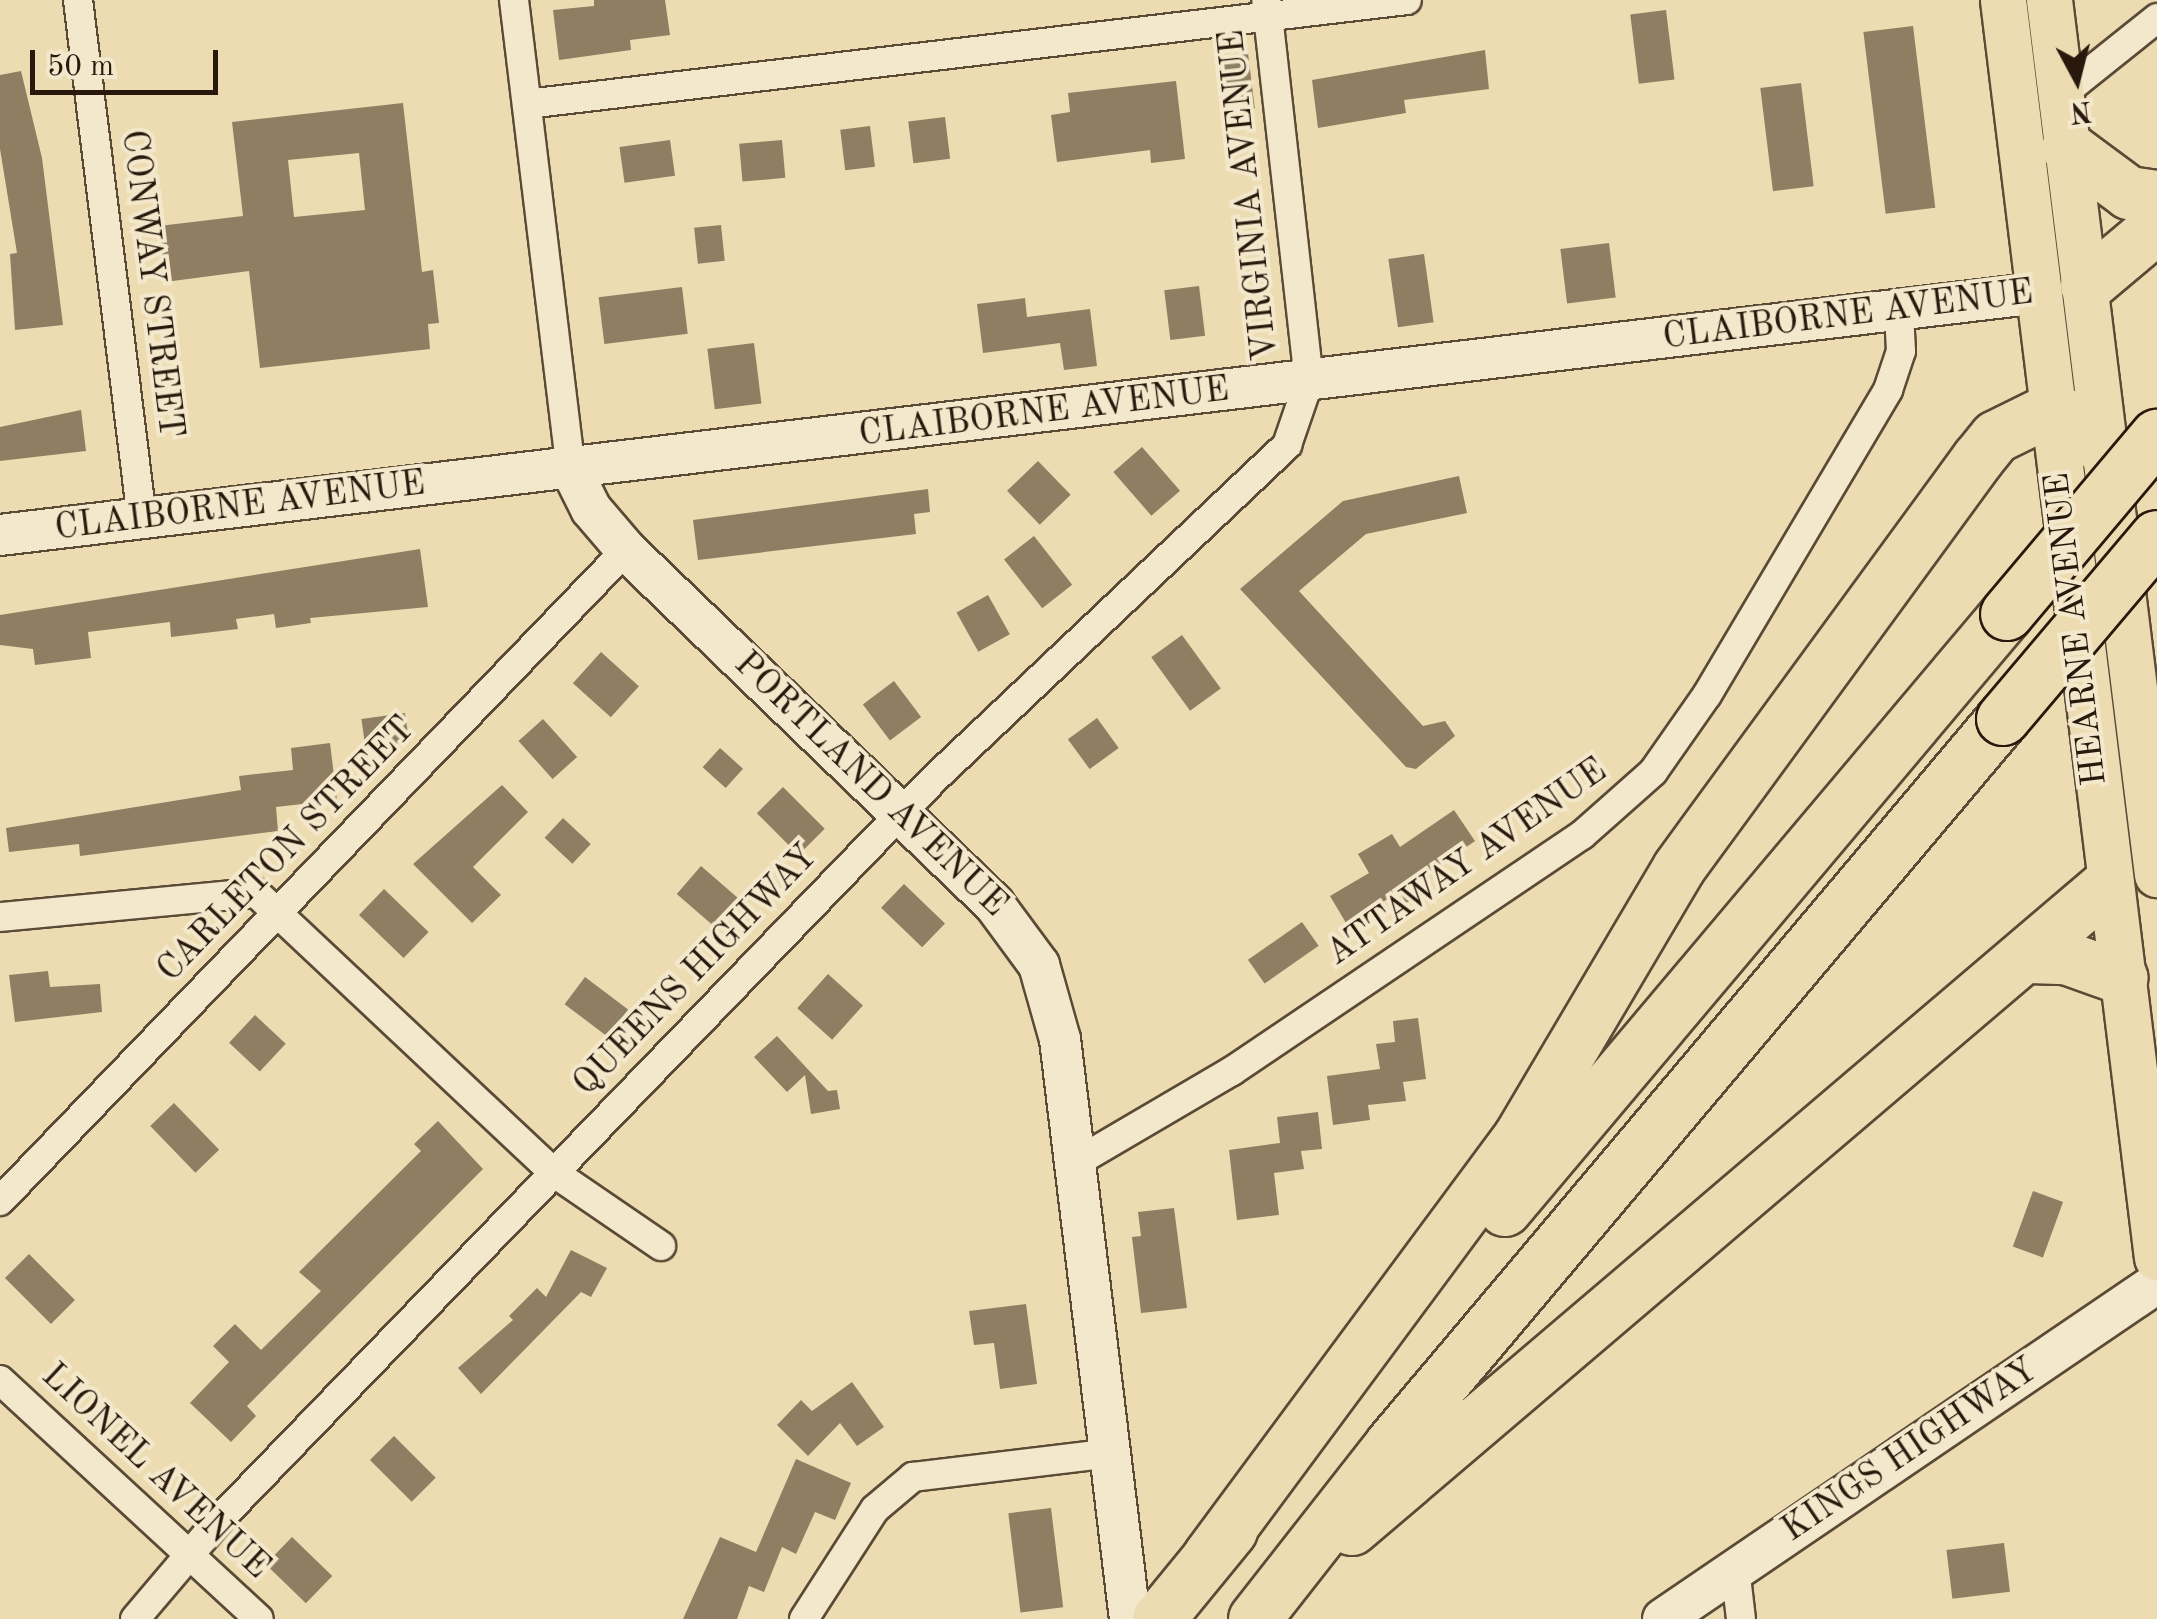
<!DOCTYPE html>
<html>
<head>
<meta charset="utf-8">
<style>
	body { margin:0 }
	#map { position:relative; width:2157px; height:1619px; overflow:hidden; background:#eddcb1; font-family:"Old Standard TT",serif }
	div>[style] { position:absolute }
	.building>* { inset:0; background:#8f7e62; transform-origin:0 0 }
	.roads { filter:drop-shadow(2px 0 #5a4a36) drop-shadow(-2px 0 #5a4a36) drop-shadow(0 2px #5a4a36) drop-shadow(0 -2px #5a4a36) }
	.street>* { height:28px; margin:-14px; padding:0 14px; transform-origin:14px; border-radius:14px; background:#f3e8cc }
	.secondary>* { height:40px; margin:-20px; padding:0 20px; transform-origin:20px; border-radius:20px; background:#f3e8cc }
	.primary>* { height:45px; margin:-22.5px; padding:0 22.5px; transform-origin:22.5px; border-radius:22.5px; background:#eddcb1 }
	.highway>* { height:52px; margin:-26px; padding:0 26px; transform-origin:26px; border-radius:26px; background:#eddcb1 }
	.bridges { filter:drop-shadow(2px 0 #29190d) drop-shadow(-2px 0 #29190d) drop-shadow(0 2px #29190d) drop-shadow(0 -2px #29190d) }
	.highway-bridge>* { height:52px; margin:-26px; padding:0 26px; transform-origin:26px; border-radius:26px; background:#eddcb1 }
	span { translate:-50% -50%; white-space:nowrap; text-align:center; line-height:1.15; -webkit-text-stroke:8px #f3e8cc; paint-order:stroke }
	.street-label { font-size:35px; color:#29190d }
	.north { position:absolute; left:2027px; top:30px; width:100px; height:100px; -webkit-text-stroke:8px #f3e8cc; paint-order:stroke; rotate:173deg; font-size:28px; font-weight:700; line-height:40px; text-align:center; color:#29190d }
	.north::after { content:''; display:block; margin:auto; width:35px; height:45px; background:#29190d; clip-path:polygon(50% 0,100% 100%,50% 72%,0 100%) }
	.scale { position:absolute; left:30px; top:50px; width:188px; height:45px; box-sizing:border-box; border:5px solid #29190d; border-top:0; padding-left:12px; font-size:30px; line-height:35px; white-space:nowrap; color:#29190d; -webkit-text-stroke:8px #f3e8cc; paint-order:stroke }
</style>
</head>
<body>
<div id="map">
	<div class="building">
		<div style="clip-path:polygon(594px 0,665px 0,670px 35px,630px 40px,631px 50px,559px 60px,553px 10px,594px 6px)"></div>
		<div style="left:1666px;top:10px;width:70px;height:36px;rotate:83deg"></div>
		<div style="left:1913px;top:26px;width:183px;height:50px;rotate:83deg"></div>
		<div style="clip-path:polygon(1485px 50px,1489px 89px,1404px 100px,1406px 113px,1318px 128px,1312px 80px)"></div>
		<div style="left:1248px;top:53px;width:56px;height:29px;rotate:83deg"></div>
		<div style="clip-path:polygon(21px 71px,42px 158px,63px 325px,15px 330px,10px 254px,17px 253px,0 149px,0 75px)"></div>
		<div style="clip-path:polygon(1176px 81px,1185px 159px,1151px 163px,1150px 150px,1057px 162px,1051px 115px,1070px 112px,1068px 93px)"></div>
		<div style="left:1801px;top:83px;width:104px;height:41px;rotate:83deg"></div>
		<div style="clip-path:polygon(evenodd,403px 103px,422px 272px,433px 270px,439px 323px,428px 324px,430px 349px,260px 368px,249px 271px,165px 282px,159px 226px,243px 216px,232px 122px,403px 103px,359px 153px,365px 210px,294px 217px,288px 160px,359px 153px)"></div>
		<div style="left:945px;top:117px;width:42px;height:37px;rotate:83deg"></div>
		<div style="left:870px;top:126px;width:41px;height:30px;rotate:83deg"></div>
		<div style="left:670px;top:140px;width:36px;height:51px;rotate:82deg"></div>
		<div style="left:782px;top:140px;width:38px;height:43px;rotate:85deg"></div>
		<div style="left:721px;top:225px;width:36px;height:27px;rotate:84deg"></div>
		<div style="left:1609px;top:243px;width:55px;height:49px;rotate:83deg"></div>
		<div style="left:1424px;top:254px;width:69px;height:36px;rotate:82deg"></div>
		<div style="left:1199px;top:286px;width:50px;height:35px;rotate:83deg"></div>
		<div style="left:682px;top:287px;width:47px;height:84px;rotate:83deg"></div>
		<div style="clip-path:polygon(1025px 298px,1027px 317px,1090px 309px,1097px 366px,1064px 370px,1060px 343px,983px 353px,977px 304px)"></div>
		<div style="left:754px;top:343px;width:61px;height:47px;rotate:83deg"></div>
		<div style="clip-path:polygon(81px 410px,86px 451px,0 461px,0 427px)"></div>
		<div style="left:1142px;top:447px;width:58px;height:38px;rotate:49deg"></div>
		<div style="left:1038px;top:461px;width:47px;height:43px;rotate:46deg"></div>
		<div style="clip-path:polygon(1459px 476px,1467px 513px,1366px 534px,1299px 591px,1423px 726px,1445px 721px,1455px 736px,1416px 769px,1406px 767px,1240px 589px,1343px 501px)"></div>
		<div style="clip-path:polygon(928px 489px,930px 512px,914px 514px,916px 534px,698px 560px,693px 520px)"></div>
		<div style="left:1034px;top:536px;width:62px;height:38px;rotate:52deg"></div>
		<div style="clip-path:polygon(420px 549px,428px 607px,310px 618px,311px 623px,276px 628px,274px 614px,236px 619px,238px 629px,171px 637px,170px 622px,88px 632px,91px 658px,35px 665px,33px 649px,0 645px,0 615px)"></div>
		<div style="left:988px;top:595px;width:45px;height:36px;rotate:61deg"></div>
		<div style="left:1182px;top:635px;width:66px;height:38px;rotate:54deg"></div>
		<div style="left:601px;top:652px;width:51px;height:42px;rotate:42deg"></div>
		<div style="left:894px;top:681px;width:45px;height:39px;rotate:53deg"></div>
		<div style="left:405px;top:713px;width:29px;height:44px;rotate:82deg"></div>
		<div style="left:1097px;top:718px;width:37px;height:36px;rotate:54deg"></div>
		<div style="left:543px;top:719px;width:51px;height:33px;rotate:48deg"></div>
		<div style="clip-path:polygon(330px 743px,337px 800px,276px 807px,278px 831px,80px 856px,79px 844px,9px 852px,6px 828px,241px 790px,239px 776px,293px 770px,291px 748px)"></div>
		<div style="left:720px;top:748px;width:31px;height:26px;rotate:42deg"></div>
		<div style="clip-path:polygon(502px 785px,528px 812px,473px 867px,501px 895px,472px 923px,413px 864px)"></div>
		<div style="left:783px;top:787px;width:59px;height:37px;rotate:45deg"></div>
		<div style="clip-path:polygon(1454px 810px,1475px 841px,1419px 880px,1426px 892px,1406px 903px,1400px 892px,1346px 923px,1330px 896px,1369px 873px,1358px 854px,1392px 834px,1400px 847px)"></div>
		<div style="left:563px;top:818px;width:38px;height:27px;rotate:43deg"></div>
		<div style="left:701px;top:866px;width:52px;height:37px;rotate:41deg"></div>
		<div style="left:904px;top:884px;width:57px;height:33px;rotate:44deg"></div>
		<div style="left:384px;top:889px;width:62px;height:36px;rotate:44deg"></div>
		<div style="left:1302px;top:922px;width:29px;height:66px;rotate:55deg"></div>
		<div style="clip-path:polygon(48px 971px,50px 987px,100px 984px,102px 1012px,15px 1022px,9px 975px)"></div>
		<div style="left:828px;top:974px;width:47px;height:46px;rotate:42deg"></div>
		<div style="left:585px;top:977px;width:54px;height:34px;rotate:37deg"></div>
		<div style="left:255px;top:1015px;width:42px;height:38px;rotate:43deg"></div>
		<div style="clip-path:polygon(1418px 1018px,1426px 1079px,1403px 1082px,1406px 1101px,1368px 1105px,1370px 1120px,1333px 1125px,1327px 1076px,1380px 1069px,1376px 1044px,1395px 1042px,1393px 1021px)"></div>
		<div style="clip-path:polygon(777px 1036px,828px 1091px,837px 1090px,840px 1109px,811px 1114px,805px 1075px,787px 1092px,754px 1057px)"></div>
		<div style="left:174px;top:1103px;width:65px;height:33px;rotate:46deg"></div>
		<div style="clip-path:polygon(1318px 1112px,1322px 1149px,1301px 1151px,1304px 1169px,1274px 1173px,1279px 1215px,1237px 1220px,1229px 1150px,1280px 1143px,1277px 1117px)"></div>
		<div style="clip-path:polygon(438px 1121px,483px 1169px,247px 1406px,256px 1416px,231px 1442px,190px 1403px,229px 1362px,213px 1346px,235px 1324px,261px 1350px,321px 1291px,299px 1272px,421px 1151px,414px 1144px)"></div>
		<div style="left:2033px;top:1191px;width:32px;height:59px;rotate:20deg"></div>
		<div style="clip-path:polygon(1174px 1208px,1187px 1308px,1141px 1313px,1132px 1237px,1141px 1236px,1138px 1212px)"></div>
		<div style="clip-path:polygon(571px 1250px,607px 1268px,591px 1297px,581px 1292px,481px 1394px,458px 1368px,513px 1320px,509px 1316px,537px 1288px,546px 1297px)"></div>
		<div style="left:29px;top:1254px;width:65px;height:34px;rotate:45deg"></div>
		<div style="clip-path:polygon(1026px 1304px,1037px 1384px,1000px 1389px,994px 1343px,974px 1345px,969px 1311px)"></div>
		<div style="clip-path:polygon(852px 1382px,884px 1427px,857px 1446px,840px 1423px,808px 1456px,777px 1425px,801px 1400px,812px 1411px)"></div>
		<div style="left:394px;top:1436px;width:59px;height:34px;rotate:45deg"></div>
		<div style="clip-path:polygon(796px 1459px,851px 1483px,835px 1520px,815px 1512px,796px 1554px,782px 1547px,764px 1592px,749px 1586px,737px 1619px,683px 1619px,720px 1537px,756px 1552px)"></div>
		<div style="left:1051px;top:1508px;width:100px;height:43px;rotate:83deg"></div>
		<div style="left:292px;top:1537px;width:56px;height:38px;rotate:44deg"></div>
		<div style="left:2004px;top:1543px;width:49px;height:58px;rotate:83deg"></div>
	</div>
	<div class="roads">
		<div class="street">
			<div style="left:78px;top:0;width:523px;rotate:82.97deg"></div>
			<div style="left:514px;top:0;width:472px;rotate:83.1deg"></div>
			<div style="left:2061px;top:95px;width:123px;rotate:-38.7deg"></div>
			<div style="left:527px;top:104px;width:886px;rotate:-6.74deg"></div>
			<div style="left:0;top:917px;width:257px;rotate:-5.4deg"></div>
			<div style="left:256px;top:893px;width:407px;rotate:43.2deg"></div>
			<div style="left:553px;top:1172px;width:131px;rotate:34.4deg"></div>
			<div style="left:1075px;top:1163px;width:182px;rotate:-30.4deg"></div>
			<div style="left:1232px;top:1071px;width:422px;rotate:-34deg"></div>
			<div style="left:1582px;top:835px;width:95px;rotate:-41.6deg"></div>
			<div style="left:1653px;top:772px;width:94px;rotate:-55deg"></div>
			<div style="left:1707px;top:695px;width:355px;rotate:-59.3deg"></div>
			<div style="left:1888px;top:390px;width:41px;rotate:-71.6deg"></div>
			<div style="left:1901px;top:351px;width:39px;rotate:-93deg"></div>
			<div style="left:0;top:1201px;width:903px;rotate:-46.12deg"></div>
			<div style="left:0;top:1380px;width:352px;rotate:42.7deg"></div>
			<div style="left:1735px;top:1568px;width:51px;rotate:83.3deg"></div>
			<div style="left:135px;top:1619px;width:130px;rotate:-49.7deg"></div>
			<div style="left:219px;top:1520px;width:1031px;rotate:-46.02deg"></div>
			<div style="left:935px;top:778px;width:485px;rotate:-43.4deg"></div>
			<div style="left:1287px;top:445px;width:68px;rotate:-71deg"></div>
			<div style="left:1309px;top:381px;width:383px;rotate:-96.4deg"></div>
			<div style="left:804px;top:1619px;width:131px;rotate:-57.2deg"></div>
			<div style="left:875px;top:1509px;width:50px;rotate:-40.1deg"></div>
			<div style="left:913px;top:1477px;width:198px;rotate:-6.9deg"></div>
		</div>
		<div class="secondary">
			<div style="left:571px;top:469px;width:45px;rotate:63.4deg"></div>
			<div style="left:591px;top:509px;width:54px;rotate:49.5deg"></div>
			<div style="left:626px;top:550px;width:511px;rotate:43.89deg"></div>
			<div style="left:994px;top:904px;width:76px;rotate:53.6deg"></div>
			<div style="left:1039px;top:965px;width:77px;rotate:74.2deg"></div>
			<div style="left:1060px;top:1039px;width:584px;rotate:83.12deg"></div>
			<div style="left:0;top:535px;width:2053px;rotate:-6.77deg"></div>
			<div style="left:1663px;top:1619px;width:597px;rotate:-34.22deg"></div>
		</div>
		<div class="primary">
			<div style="left:2003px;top:0;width:1267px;rotate:83.02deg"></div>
			<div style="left:2049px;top:0;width:881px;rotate:82.96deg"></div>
		</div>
		<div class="highway">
			<div style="left:2068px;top:148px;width:76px;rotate:36.4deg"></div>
			<div style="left:2129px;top:193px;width:28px;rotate:8deg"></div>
			<div style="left:2087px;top:286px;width:92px;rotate:-40.1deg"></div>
			<div style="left:2030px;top:957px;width:36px;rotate:2deg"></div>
			<div style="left:2066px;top:958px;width:59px;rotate:19.7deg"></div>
			<div style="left:1505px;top:1210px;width:779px;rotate:-49.89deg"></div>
			<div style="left:1352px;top:1529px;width:993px;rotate:-40.43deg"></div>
			<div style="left:1209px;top:1557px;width:523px;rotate:-53.48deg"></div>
			<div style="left:1520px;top:1137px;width:312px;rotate:-59.4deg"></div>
			<div style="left:1679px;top:868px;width:507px;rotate:-53.83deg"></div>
			<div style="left:1978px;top:459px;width:28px;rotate:-51deg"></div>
			<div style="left:1996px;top:437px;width:61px;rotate:-26.1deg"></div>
			<div style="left:2051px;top:410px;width:29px;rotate:20deg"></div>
			<div style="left:2078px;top:420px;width:44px;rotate:48.7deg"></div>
			<div style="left:1159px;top:1619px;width:114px;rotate:-50.7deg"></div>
			<div style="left:1255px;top:1619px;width:222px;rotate:-51.9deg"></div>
			<div style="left:1392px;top:1444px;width:948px;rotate:-49.88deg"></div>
		</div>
	</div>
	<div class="bridges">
		<div class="highway-bridge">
			<div style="left:2007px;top:614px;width:233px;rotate:-49.9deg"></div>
			<div style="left:2003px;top:719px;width:238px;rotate:-49.8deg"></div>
		</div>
	</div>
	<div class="street-label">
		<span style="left:1250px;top:195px;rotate:-96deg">VIRGINIA AVENUE</span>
		<span style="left:151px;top:284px;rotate:83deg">CONWAY STREET</span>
		<span style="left:1848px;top:316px;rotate:-7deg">CLAIBORNE AVENUE</span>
		<span style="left:1044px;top:413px;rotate:-7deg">CLAIBORNE AVENUE</span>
		<span style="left:240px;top:507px;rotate:-7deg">CLAIBORNE AVENUE</span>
		<span style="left:2077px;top:629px;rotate:-97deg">HEARNE AVENUE</span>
		<span style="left:870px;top:785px;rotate:44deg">PORTLAND AVENUE</span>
		<span style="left:287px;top:850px;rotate:-46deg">CARLETON STREET</span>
		<span style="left:1467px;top:863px;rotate:-35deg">ATTAWAY AVENUE</span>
		<span style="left:696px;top:971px;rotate:-46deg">QUEENS HIGHWAY</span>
		<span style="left:1910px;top:1451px;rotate:-34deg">KINGS HIGHWAY</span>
		<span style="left:155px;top:1472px;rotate:43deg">LIONEL AVENUE</span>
	</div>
	<div class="north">N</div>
	<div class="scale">50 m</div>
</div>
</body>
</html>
